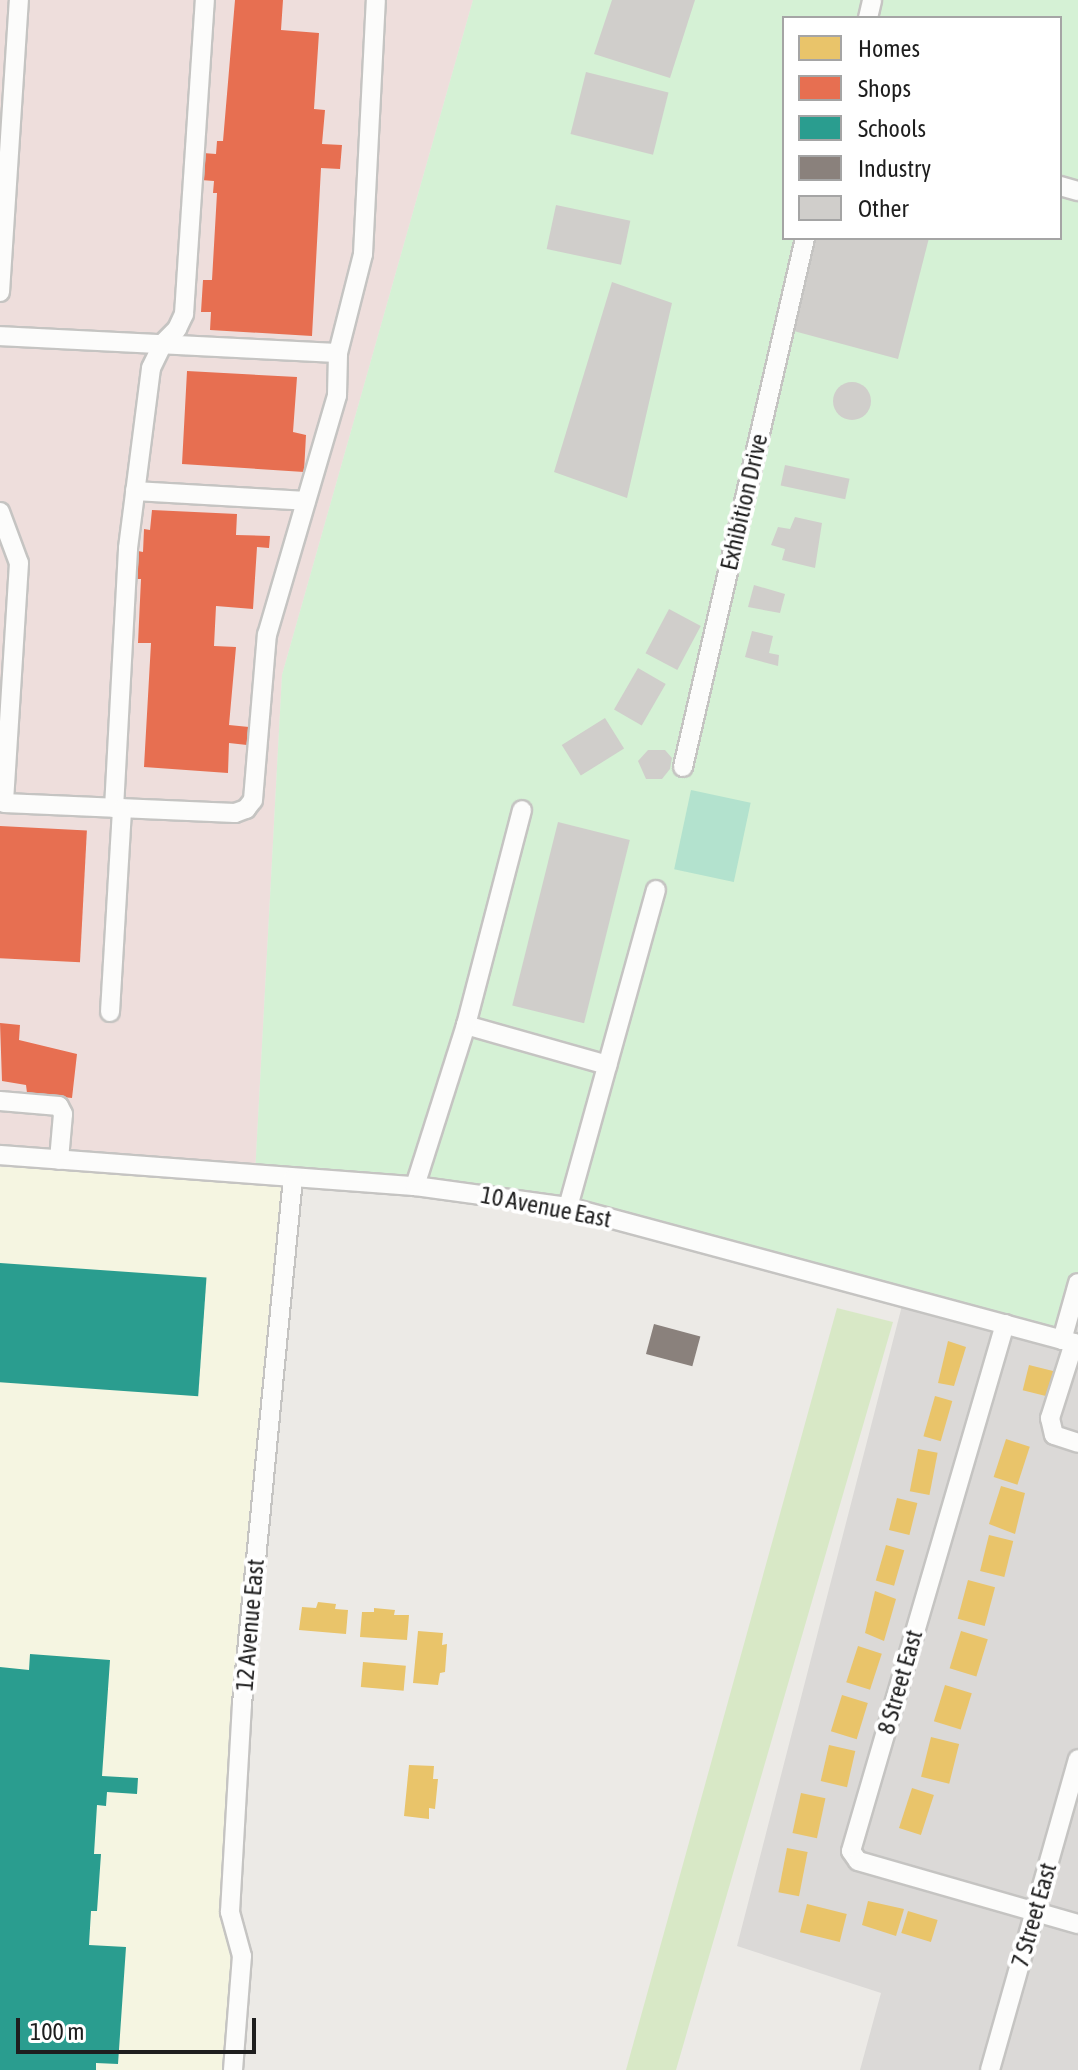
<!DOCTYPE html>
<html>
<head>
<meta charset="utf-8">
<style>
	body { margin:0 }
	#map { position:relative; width:1078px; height:2070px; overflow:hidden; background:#eceae6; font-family:"Asap Condensed",sans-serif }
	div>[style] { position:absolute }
	.residential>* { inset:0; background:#dbd9d7 }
	.commercial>* { inset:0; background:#eededc }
	.education>* { inset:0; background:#f5f5e1 }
	.grass>* { inset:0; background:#d8e8c6 }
	.park>* { inset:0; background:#d5f1d5 }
	.pitch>* { inset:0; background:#b3e2ce; transform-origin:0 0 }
	.homes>* { inset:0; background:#e9c46a; transform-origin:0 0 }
	.shops>* { inset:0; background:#e76f51; transform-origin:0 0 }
	.schools>* { inset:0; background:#2a9d8f; transform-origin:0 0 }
	.industry>* { inset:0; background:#8a817c; transform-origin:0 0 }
	.building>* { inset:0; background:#d0cecb; transform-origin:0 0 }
	.round { border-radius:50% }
	.roads { filter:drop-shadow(2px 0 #c5c4c2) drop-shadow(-2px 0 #c5c4c2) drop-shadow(0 2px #c5c4c2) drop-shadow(0 -2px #c5c4c2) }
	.minor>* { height:18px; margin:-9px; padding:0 9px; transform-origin:9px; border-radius:9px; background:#fcfcfb }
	span { translate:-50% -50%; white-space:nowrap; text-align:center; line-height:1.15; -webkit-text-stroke:8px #fff; paint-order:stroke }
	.street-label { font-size:24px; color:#1e1e1e }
	.legend { position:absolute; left:782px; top:16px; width:280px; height:224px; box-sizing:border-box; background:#fff; border:2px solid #a5a5a5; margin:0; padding:10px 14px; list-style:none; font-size:24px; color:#1e1e1e }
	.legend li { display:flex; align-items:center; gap:16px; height:40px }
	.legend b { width:40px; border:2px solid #a5a5a5 }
	.scale { position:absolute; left:16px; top:2018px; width:240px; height:36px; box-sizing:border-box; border:4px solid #1e1e1e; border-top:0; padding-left:10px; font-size:24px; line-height:28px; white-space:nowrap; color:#1e1e1e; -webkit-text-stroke:6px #fff; paint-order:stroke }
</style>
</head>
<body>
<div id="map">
	<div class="residential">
		<div style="clip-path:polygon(905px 1294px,1078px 1294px,1078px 2070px,860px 2070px,881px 1993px,737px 1946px)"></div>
	</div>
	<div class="commercial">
		<div style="clip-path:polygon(0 0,473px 0,282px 675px,255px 1175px,0 1155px)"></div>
	</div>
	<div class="education">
		<div style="clip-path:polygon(0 1167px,293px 1178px,242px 1704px,233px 2070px,0 2070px)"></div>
	</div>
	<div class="grass">
		<div style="clip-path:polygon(837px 1308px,893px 1322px,676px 2070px,626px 2070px)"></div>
	</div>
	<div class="park">
		<div style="clip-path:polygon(evenodd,473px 0,1078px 0,1078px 1294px,1066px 1337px,573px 1202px,255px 1175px,282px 675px,473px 0,784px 18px,1060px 18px,1060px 238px,784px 238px,784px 18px)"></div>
	</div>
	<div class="pitch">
		<div style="left:691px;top:790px;width:61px;height:81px;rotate:12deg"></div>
	</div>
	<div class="homes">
		<div style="clip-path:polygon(948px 1341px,966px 1347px,954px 1386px,938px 1383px)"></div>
		<div style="left:1029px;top:1365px;width:32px;height:26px;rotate:14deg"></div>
		<div style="left:935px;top:1396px;width:18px;height:42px;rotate:16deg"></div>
		<div style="left:1006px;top:1439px;width:25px;height:40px;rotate:18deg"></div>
		<div style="left:918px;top:1449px;width:20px;height:43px;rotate:11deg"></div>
		<div style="clip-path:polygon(1001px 1486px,1025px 1493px,1015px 1534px,989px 1524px)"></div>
		<div style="left:897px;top:1498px;width:21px;height:33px;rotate:14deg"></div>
		<div style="left:989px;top:1535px;width:25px;height:37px;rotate:14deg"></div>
		<div style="left:886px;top:1545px;width:19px;height:37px;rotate:16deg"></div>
		<div style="left:968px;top:1580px;width:28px;height:40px;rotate:15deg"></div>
		<div style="clip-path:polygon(875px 1591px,896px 1599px,884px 1641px,865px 1633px)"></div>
		<div style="clip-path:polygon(318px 1602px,336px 1604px,335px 1609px,348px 1610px,346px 1634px,299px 1630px,302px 1607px,316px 1608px)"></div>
		<div style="clip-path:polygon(374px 1608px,395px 1610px,394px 1615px,409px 1615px,407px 1640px,360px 1637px,362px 1612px,374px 1612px)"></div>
		<div style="clip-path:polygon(418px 1631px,443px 1633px,442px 1645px,447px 1644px,445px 1672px,440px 1673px,438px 1685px,413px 1683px)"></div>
		<div style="left:961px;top:1631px;width:28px;height:39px;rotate:17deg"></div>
		<div style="left:858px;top:1646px;width:25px;height:38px;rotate:18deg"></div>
		<div style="left:363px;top:1662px;width:43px;height:25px;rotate:5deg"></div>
		<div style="left:945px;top:1685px;width:28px;height:38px;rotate:17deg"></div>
		<div style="left:842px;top:1695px;width:27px;height:38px;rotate:17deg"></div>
		<div style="left:931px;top:1737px;width:29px;height:41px;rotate:14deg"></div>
		<div style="left:829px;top:1745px;width:27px;height:37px;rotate:13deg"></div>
		<div style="clip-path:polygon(409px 1765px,434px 1766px,433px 1779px,438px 1779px,435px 1809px,429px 1808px,429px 1819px,404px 1816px)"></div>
		<div style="left:912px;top:1788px;width:23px;height:42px;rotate:18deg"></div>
		<div style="left:801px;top:1793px;width:25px;height:41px;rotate:12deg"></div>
		<div style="left:787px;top:1848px;width:21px;height:45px;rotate:11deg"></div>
		<div style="clip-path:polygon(868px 1901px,904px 1909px,896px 1936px,862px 1925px)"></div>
		<div style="left:807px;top:1904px;width:41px;height:29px;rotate:14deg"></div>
		<div style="left:908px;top:1911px;width:31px;height:23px;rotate:17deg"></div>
	</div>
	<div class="shops">
		<div style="clip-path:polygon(235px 0,283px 0,281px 30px,319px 33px,314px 109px,325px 110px,322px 144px,342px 145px,340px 169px,321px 168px,312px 336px,210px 330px,211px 312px,201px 312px,203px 280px,212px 280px,217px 193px,213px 193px,214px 181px,201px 180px,203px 153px,216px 154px,217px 141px,223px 141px)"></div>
		<div style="clip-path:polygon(187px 371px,297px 377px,293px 432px,306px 435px,304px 472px,182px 464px)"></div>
		<div style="clip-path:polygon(152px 510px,237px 514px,236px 535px,270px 536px,269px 548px,257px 547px,253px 609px,216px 606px,214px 646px,236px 647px,229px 725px,249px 727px,247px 745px,229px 743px,228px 773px,144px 767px,151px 643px,138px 643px,141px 579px,136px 579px,138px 551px,143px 552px,144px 529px,150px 530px)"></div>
		<div style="left:0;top:826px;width:87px;height:132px;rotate:3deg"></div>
		<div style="clip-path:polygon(0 1023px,20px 1025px,19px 1040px,77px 1054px,72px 1098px,27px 1093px,26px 1085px,2px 1081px)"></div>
	</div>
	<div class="schools">
		<div style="left:0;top:1263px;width:207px;height:119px;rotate:4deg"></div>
		<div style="clip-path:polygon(30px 1654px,110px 1660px,102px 1776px,138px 1778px,137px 1794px,107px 1792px,106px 1806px,97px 1805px,94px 1854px,101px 1854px,97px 1911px,91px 1911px,89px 1945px,126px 1947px,118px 2064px,96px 2063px,96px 2070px,0 2070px,0 1667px,29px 1670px)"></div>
	</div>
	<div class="industry">
		<div style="left:654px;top:1324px;width:48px;height:31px;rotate:15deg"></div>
	</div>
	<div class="building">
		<div style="clip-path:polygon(612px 0,695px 0,670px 78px,594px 54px)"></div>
		<div style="left:586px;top:72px;width:85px;height:64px;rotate:14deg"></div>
		<div style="left:556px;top:205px;width:76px;height:45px;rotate:12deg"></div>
		<div style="clip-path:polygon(815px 238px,929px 238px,898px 359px,790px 330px)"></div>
		<div style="clip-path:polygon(612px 282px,672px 303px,627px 498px,554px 472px)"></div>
		<div class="round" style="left:833px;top:382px;width:38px;height:38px"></div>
		<div style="left:785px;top:465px;width:66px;height:21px;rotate:12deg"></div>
		<div style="clip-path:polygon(795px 517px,822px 523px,815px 568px,782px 560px,785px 549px,771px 545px,778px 527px,790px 529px)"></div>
		<div style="clip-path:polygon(754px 585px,785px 594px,780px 613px,748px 607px)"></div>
		<div style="left:669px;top:609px;width:36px;height:50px;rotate:28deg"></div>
		<div style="clip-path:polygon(752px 631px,773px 636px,769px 653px,779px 655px,778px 666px,745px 657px)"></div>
		<div style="left:638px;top:668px;width:32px;height:48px;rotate:30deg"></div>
		<div style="left:605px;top:718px;width:36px;height:51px;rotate:58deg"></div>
		<div style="clip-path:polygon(648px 750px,665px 750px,672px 758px,670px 769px,662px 779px,646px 779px,638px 761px)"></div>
		<div style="left:558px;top:822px;width:74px;height:189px;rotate:14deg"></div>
	</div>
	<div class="roads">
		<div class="minor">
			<div style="left:868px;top:18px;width:18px;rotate:-77deg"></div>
			<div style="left:1060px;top:186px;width:19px;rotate:16deg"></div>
			<div style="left:0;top:292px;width:293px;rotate:-86.3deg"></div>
			<div style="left:0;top:336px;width:338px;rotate:2.9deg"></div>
			<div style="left:338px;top:353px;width:102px;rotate:-75.8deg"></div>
			<div style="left:363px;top:254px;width:254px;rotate:-87.1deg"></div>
			<div style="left:135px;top:491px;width:171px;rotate:3.3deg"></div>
			<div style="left:0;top:512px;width:54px;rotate:69.6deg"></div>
			<div style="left:19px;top:563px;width:240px;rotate:93.6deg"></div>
			<div style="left:4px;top:803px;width:231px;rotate:2.5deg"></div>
			<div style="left:235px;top:813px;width:12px;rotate:-20deg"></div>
			<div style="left:246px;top:809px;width:11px;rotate:-52deg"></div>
			<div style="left:253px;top:800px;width:166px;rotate:-85.2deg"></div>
			<div style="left:267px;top:635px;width:250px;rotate:-73.7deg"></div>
			<div style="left:337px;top:395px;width:42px;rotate:-88.6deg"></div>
			<div style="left:683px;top:767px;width:543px;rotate:-77.01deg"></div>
			<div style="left:114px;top:808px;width:260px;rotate:-86.9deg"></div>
			<div style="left:128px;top:548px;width:181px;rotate:-82.7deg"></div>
			<div style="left:151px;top:368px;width:28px;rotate:-64deg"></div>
			<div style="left:163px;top:343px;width:20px;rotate:-45deg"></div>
			<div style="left:177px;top:329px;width:17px;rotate:-65deg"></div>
			<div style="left:184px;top:314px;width:315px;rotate:-86.2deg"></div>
			<div style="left:110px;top:1012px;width:204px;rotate:-86.6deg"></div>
			<div style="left:466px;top:1025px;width:147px;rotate:15.8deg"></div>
			<div style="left:0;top:1101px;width:59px;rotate:4.8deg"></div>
			<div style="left:59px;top:1106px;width:9px;rotate:63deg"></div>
			<div style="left:63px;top:1114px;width:46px;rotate:95deg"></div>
			<div style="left:0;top:1155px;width:416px;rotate:4.3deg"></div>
			<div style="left:415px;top:1186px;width:154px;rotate:7.8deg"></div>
			<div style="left:568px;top:1207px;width:528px;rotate:15.04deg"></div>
			<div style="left:415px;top:1186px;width:169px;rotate:-72.4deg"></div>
			<div style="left:466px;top:1025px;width:222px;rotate:-75.4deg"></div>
			<div style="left:568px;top:1207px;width:329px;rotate:-74.5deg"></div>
			<div style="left:1005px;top:1324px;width:549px;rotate:106.29deg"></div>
			<div style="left:851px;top:1851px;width:12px;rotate:55deg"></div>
			<div style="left:858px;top:1861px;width:229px;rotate:16deg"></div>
			<div style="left:1062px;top:1340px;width:59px;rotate:-74.3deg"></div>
			<div style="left:1074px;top:1343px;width:79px;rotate:107.7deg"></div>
			<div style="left:1050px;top:1418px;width:17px;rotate:77deg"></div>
			<div style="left:1054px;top:1435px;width:25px;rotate:18deg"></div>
			<div style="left:233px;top:2070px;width:114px;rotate:-85.5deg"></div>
			<div style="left:242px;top:1956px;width:46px;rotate:-105.3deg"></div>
			<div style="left:230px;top:1912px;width:208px;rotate:-86.7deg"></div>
			<div style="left:242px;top:1704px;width:528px;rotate:-84.46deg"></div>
			<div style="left:990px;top:2070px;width:323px;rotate:-74.2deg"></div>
		</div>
	</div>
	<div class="street-label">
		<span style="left:744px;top:502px;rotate:-77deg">Exhibition Drive</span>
		<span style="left:546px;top:1207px;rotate:11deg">10 Avenue East</span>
		<span style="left:250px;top:1625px;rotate:-85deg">12 Avenue East</span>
		<span style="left:900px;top:1682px;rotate:-74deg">8 Street East</span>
		<span style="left:1034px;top:1915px;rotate:-74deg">7 Street East</span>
	</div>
	<ul class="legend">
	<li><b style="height:22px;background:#e9c46a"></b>Homes</li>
	<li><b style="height:22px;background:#e76f51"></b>Shops</li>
	<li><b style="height:22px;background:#2a9d8f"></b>Schools</li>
	<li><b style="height:22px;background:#8a817c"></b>Industry</li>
	<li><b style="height:22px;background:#d0cecb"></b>Other</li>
	</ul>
	<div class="scale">100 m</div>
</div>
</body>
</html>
